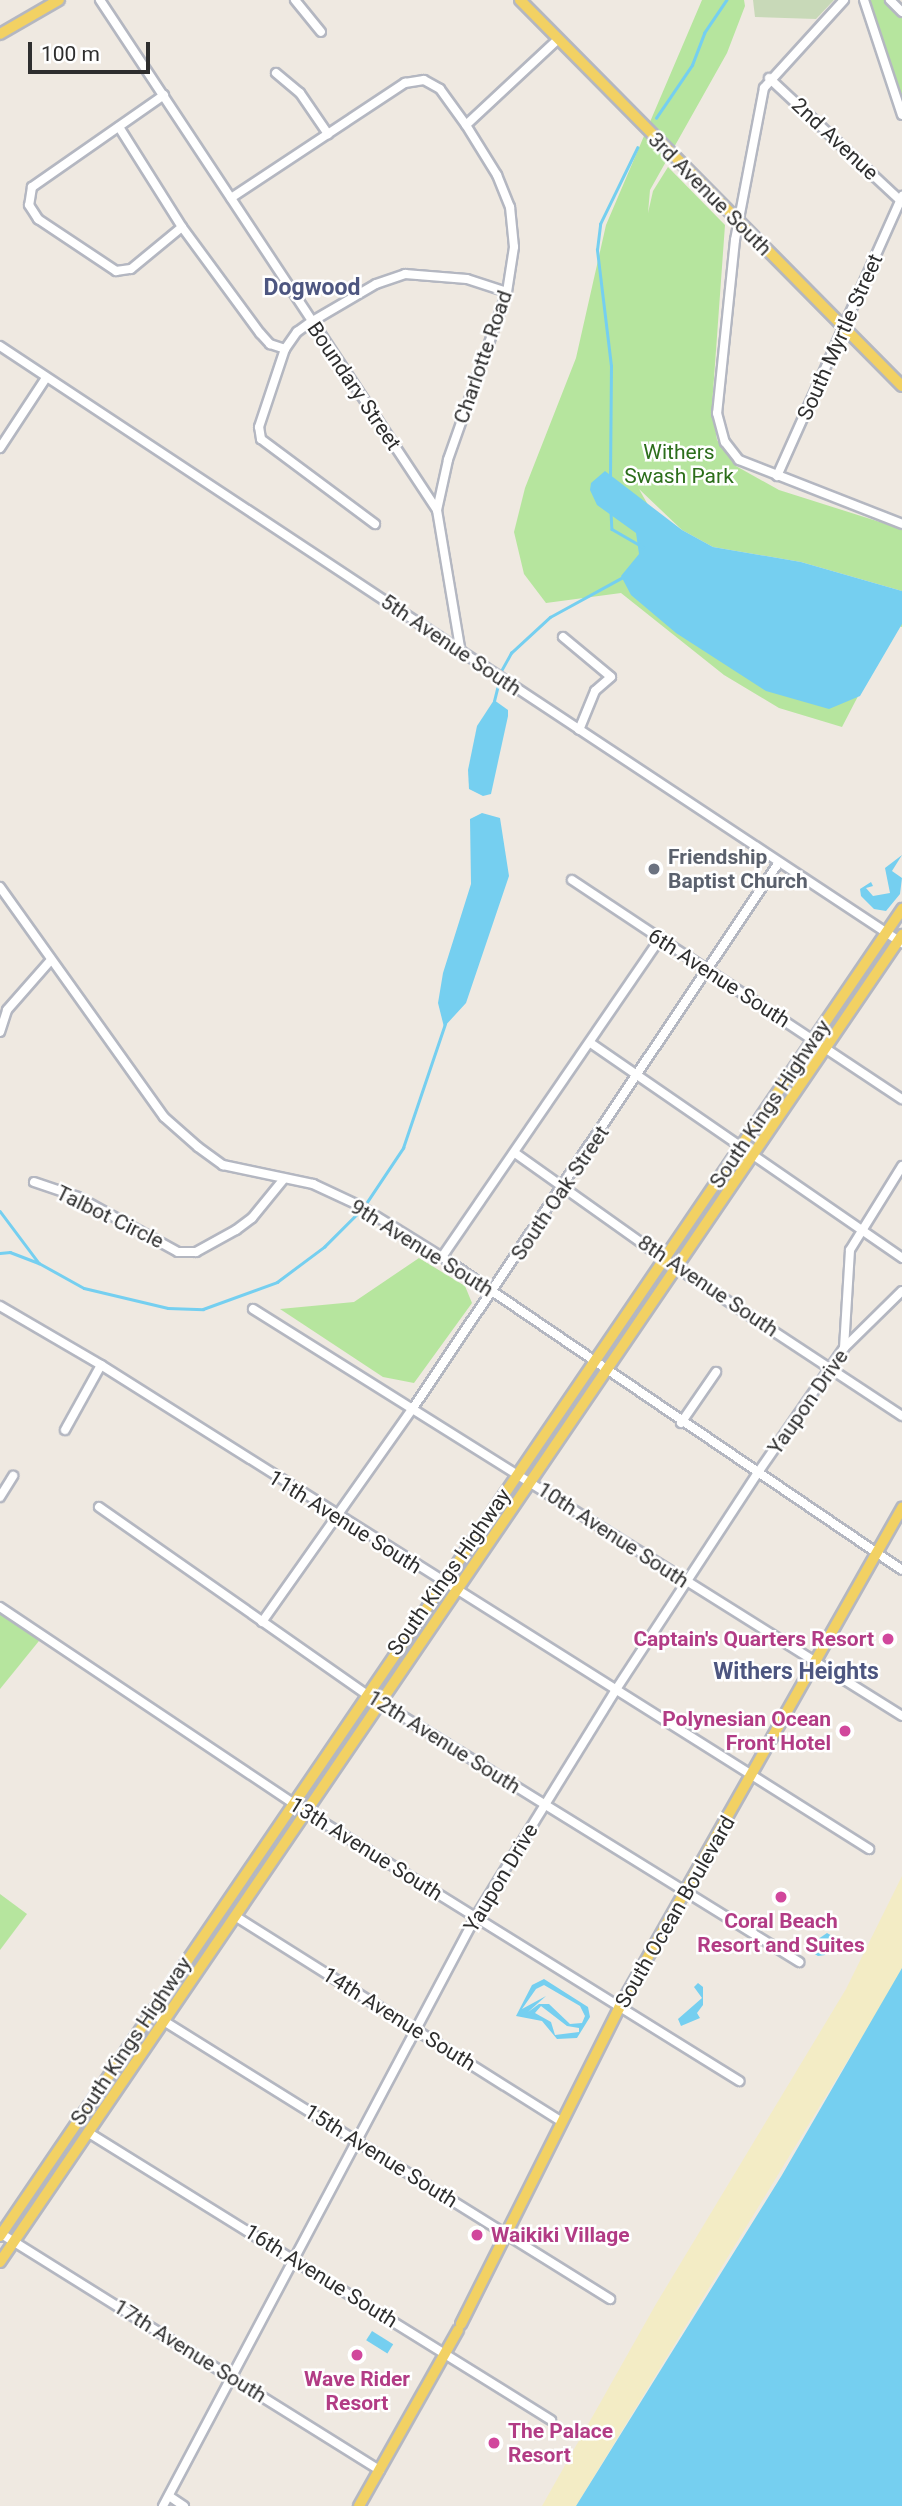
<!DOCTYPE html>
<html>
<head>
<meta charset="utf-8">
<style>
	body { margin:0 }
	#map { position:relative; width:902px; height:2506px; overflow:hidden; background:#efe9e1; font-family:Roboto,sans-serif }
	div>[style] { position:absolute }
	.green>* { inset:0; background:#b6e59e }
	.sand>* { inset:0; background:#f3ecc5 }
	.cemetery>* { inset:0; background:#c8d9b8 }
	.water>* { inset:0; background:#75cff0; transform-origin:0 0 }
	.stream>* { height:2.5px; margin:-1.25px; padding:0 1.25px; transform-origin:1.25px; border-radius:1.25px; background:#75cff0 }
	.roads { filter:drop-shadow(2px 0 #b4b7c1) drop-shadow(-2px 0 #b4b7c1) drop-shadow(0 2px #b4b7c1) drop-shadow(0 -2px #b4b7c1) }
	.minor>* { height:8px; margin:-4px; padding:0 4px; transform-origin:4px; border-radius:4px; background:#fff }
	.major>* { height:10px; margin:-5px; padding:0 5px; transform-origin:5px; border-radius:5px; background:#f2d163 }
	.dots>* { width:19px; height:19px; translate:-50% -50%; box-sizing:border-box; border:4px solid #fff; border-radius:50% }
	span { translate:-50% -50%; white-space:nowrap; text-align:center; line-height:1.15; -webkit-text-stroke:5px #fff; paint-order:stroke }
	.street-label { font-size:21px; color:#2e2e2e }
	.park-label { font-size:21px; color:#2c6e1b }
	.worship-label { font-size:21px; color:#5b616d; font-weight:700 }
	.left { translate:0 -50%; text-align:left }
	.hotel-label { font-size:21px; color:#b23c85; font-weight:700 }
	.right { translate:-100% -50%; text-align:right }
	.neighbourhood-label { font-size:23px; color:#4d5680; font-weight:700 }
	.scale { position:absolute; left:28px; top:42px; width:122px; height:32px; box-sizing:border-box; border:4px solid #2e2e2e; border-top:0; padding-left:9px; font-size:21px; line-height:24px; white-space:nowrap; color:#2e2e2e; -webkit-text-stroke:5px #fff; paint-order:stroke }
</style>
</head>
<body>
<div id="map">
	<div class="green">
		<div style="clip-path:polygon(702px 0,744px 0,745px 6px,727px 53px,650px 190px,648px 213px,653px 191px,668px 167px,725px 225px,712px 406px,717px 440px,736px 466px,779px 490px,902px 529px,902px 591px,801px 562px,713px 547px,682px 530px,639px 489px,656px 519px,732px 559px,902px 604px,902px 627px,895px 625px,842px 727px,779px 708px,724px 675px,621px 593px,546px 603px,524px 574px,514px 532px,525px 488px,576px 358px,606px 225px)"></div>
		<div style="clip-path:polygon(870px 0,885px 0,902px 18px,902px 99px)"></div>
		<div style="clip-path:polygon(419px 1258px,465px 1286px,472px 1303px,414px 1383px,383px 1377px,280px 1309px,354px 1302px)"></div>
		<div style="clip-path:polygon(0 1608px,43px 1636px,0 1689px)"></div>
		<div style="clip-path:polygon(0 1894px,27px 1914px,0 1950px)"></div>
	</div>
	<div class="sand">
		<div style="clip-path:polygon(902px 1876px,902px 1968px,890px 1991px,576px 2506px,542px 2506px,656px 2304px,846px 1989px)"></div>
	</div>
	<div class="cemetery">
		<div style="clip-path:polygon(753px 0,834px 0,816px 19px,755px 17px)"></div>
	</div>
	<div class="water">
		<div style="clip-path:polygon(605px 471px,682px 530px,713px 547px,801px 562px,902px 591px,902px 624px,860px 696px,829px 709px,766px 691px,676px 633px,631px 595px,621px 576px,639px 554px,636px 533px,597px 505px,590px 490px,591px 483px)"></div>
		<div style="clip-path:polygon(494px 700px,508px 710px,508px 716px,491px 794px,483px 796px,469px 789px,468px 770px,477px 726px)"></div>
		<div style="clip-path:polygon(482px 813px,500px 818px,509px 876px,466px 1003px,444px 1027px,438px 1003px,443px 973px,471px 884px,470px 819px)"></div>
		<div style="clip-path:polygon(902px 855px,892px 871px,902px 878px,900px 894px,886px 911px,874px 909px,861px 896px,860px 889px,871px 882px,873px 886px,866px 888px,873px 896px,890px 893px,885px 868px)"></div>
		<div style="clip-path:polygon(827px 1933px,834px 1937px,825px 1955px,818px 1956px,805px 1948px)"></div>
		<div style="clip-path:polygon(902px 1968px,902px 2506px,576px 2506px,782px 2175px)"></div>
		<div style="clip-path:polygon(evenodd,544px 1979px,588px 2007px,590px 2017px,577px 2038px,557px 2039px,542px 2021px,516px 2016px,532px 1985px,544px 1979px,544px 1985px,580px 2006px,585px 2016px,582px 2023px,570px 2024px,549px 2004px,539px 2004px,528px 2012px,546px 1996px,522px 2009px,536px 1989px,544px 1985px,544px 1979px,541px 2006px,567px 2026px,579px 2028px,579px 2032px,555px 2035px,551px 2022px,535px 2013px,541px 2006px)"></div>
		<div style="clip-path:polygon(698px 1983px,703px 1987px,703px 2005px,697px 2013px,700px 2018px,681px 2026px,678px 2019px,702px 1998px,694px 1987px)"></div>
		<div style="left:372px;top:2331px;width:25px;height:11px;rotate:32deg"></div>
	</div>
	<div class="stream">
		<div style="left:656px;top:118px;width:64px;rotate:-55.8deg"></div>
		<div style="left:692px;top:65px;width:34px;rotate:-69deg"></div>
		<div style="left:704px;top:33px;width:40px;rotate:-56deg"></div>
		<div style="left:610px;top:478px;width:112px;rotate:-89.5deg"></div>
		<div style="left:611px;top:366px;width:117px;rotate:-96.9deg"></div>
		<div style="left:597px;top:250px;width:26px;rotate:-83deg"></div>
		<div style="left:600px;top:224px;width:85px;rotate:-64deg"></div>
		<div style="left:611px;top:512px;width:17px;rotate:87deg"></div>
		<div style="left:612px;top:529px;width:36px;rotate:30deg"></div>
		<div style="left:501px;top:671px;width:21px;rotate:-61deg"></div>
		<div style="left:511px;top:653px;width:53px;rotate:-42.7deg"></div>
		<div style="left:550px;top:617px;width:83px;rotate:-28.7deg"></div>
		<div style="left:494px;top:701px;width:16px;rotate:-76deg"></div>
		<div style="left:365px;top:1205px;width:69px;rotate:-56.3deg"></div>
		<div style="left:403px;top:1148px;width:131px;rotate:-71.3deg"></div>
		<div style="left:0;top:1211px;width:65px;rotate:53.1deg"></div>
		<div style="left:0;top:1253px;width:10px;rotate:-6deg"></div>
		<div style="left:10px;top:1252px;width:31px;rotate:21deg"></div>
		<div style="left:39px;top:1263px;width:51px;rotate:29.1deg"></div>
		<div style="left:84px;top:1288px;width:86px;rotate:13.4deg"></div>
		<div style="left:168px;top:1308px;width:35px;rotate:2deg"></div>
		<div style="left:203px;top:1309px;width:79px;rotate:-20deg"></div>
		<div style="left:277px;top:1282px;width:59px;rotate:-36.7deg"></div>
		<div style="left:324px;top:1247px;width:52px;rotate:-45deg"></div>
	</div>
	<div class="roads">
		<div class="minor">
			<div style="left:100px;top:0;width:611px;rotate:56.54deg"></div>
			<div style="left:437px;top:510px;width:145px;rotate:80.5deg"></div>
			<div style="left:295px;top:0;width:41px;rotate:50.9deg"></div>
			<div style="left:844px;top:0;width:119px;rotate:132.3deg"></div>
			<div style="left:764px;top:88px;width:155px;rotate:100.8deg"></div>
			<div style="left:735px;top:240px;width:174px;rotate:95.9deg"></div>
			<div style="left:717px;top:413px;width:30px;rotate:75deg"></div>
			<div style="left:725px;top:442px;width:23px;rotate:52deg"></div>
			<div style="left:739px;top:460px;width:175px;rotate:21.4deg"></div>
			<div style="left:864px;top:0;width:121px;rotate:71.7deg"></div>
			<div style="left:890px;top:0;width:17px;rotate:45deg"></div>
			<div style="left:276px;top:73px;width:31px;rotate:40deg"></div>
			<div style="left:300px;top:93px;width:50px;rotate:55.7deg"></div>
			<div style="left:769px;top:78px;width:182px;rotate:43deg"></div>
			<div style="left:164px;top:95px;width:161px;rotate:145.1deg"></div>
			<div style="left:32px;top:187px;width:18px;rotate:99deg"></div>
			<div style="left:29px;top:205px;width:17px;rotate:57deg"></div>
			<div style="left:38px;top:219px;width:94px;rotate:33.7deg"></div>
			<div style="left:116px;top:271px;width:15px;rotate:-8deg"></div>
			<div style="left:131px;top:269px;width:66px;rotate:-39.5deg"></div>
			<div style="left:466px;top:125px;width:125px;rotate:-43deg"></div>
			<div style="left:119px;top:127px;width:118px;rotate:57.8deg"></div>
			<div style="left:182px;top:227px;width:132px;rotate:53.7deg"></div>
			<div style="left:260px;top:333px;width:15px;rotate:48deg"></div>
			<div style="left:270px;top:344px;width:16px;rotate:18deg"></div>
			<div style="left:231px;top:198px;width:209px;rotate:-33.5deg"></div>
			<div style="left:405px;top:83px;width:19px;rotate:-9deg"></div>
			<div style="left:424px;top:80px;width:18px;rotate:29deg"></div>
			<div style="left:440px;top:89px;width:44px;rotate:54.2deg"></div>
			<div style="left:466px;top:125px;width:59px;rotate:58.2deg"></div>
			<div style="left:497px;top:175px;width:35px;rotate:68deg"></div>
			<div style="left:510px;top:207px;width:40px;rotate:84.3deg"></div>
			<div style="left:514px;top:247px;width:46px;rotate:98.8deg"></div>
			<div style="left:507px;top:292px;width:178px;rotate:109.4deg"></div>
			<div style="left:448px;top:460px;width:51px;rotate:102.4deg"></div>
			<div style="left:0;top:346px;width:1082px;rotate:33.5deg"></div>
			<div style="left:0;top:448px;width:84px;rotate:-56.7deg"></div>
			<div style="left:777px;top:476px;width:307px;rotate:-65.9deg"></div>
			<div style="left:375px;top:524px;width:142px;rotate:-143.3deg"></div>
			<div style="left:261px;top:439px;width:12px;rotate:-99deg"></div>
			<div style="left:259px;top:427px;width:82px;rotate:-71.6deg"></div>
			<div style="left:285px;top:349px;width:21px;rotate:-55deg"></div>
			<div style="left:297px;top:332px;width:17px;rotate:-36deg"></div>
			<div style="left:311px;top:322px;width:75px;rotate:-30.3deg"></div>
			<div style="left:376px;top:284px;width:31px;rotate:-19deg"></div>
			<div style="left:405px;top:274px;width:62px;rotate:4.6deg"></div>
			<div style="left:467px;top:279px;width:42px;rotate:18deg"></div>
			<div style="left:563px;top:637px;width:62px;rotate:39.8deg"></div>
			<div style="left:611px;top:677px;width:21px;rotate:139deg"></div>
			<div style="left:595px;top:691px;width:42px;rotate:112.3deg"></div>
			<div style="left:572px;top:880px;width:396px;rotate:33.6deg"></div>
			<div style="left:0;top:887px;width:282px;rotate:54.5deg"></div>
			<div style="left:164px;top:1117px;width:45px;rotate:41.4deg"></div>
			<div style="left:198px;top:1147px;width:31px;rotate:36deg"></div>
			<div style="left:223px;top:1165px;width:92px;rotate:11.9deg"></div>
			<div style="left:313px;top:1184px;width:50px;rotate:25deg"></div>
			<div style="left:358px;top:1205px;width:99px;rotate:31.8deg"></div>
			<div style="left:442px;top:1257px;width:556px;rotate:34.23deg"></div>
			<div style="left:0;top:1032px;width:23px;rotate:-72deg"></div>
			<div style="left:7px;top:1010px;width:65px;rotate:-48.7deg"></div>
			<div style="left:592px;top:1044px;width:377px;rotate:34.6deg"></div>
			<div style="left:515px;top:1153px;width:183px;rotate:35.4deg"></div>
			<div style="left:664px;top:1259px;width:285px;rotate:33.4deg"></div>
			<div style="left:34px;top:1182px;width:46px;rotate:18.8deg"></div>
			<div style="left:78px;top:1197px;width:114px;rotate:28.8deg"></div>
			<div style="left:178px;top:1252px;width:18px"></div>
			<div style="left:196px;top:1252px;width:46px;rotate:-28.8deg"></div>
			<div style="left:236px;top:1230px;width:20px;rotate:-37deg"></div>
			<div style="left:252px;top:1218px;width:49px;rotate:-50.8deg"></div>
			<div style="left:442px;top:1257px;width:386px;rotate:-55.6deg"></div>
			<div style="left:0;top:1306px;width:117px;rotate:30.3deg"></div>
			<div style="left:101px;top:1365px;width:908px;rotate:32.22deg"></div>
			<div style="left:253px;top:1309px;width:766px;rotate:32.09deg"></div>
			<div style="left:844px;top:1348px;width:98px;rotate:-86.5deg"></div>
			<div style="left:850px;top:1250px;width:99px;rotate:-58.2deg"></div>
			<div style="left:681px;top:1423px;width:62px;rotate:-55.5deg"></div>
			<div style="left:65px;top:1430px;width:74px;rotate:-61deg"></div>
			<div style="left:0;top:1497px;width:25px;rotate:-58deg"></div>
			<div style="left:99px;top:1507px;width:325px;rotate:35deg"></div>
			<div style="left:365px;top:1693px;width:511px;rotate:31.79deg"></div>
			<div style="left:0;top:1607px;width:371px;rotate:33.8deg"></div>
			<div style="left:308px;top:1813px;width:508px;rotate:31.87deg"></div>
			<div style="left:262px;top:1622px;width:262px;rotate:-54.8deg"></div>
			<div style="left:413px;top:1408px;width:657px;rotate:-56.16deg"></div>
			<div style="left:235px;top:1916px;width:386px;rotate:32.2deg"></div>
			<div style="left:151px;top:2013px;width:541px;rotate:31.93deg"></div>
			<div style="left:89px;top:2133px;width:544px;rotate:31.85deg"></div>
			<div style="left:0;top:2233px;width:448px;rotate:32deg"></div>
			<div style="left:169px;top:2496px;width:18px;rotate:34deg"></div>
			<div style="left:163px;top:2506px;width:666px;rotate:-62.05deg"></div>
			<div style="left:475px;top:1918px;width:267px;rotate:-58.3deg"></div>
			<div style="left:615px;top:1691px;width:259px;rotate:-56.8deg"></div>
			<div style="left:757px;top:1474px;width:153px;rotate:-55.4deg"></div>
			<div style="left:844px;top:1348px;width:81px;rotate:-44.5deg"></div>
		</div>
		<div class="major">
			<div style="left:520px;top:0;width:543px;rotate:45.3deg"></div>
			<div style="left:0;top:34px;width:68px;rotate:-30deg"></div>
			<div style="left:0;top:2236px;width:1605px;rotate:-55.79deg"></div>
			<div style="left:0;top:2262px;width:1605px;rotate:-55.79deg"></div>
			<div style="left:461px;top:2324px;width:353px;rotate:-63.4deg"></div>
			<div style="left:619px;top:2008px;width:575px;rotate:-60.49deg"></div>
			<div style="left:359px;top:2506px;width:202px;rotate:-60.6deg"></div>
		</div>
	</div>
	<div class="dots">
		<div style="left:654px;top:869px;background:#6b7280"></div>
		<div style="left:888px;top:1639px;background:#d1479c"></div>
		<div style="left:845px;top:1731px;background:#d1479c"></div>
		<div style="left:781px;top:1897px;background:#d1479c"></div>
		<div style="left:477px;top:2235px;background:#d1479c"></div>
		<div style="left:357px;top:2355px;background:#d1479c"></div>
		<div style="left:494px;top:2443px;background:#d1479c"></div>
	</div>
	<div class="street-label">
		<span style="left:835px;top:139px;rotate:43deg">2nd Avenue</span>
		<span style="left:710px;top:194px;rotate:45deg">3rd Avenue South</span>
		<span style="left:840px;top:337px;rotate:-66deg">South Myrtle Street</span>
		<span style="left:483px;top:357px;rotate:-71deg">Charlotte Road</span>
		<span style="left:354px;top:386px;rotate:56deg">Boundary Street</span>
		<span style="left:451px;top:645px;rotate:34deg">5th Avenue South</span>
		<span style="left:719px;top:978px;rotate:33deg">6th Avenue South</span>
		<span style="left:770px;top:1104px;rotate:-56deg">South Kings Highway</span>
		<span style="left:560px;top:1193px;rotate:-56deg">South Oak Street</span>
		<span style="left:110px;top:1217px;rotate:26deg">Talbot Circle</span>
		<span style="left:422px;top:1248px;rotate:32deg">9th Avenue South</span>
		<span style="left:708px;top:1286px;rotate:34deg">8th Avenue South</span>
		<span style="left:808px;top:1402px;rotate:-55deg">Yaupon Drive</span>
		<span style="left:345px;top:1522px;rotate:32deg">11th Avenue South</span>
		<span style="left:613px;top:1535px;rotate:33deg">10th Avenue South</span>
		<span style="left:449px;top:1572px;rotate:-55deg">South Kings Highway</span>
		<span style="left:444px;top:1742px;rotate:32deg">12th Avenue South</span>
		<span style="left:366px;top:1849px;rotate:32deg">13th Avenue South</span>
		<span style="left:501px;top:1878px;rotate:-59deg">Yaupon Drive</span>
		<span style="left:675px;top:1912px;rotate:-60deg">South Ocean Boulevard</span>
		<span style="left:399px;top:2019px;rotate:32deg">14th Avenue South</span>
		<span style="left:131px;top:2041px;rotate:-56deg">South Kings Highway</span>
		<span style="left:381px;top:2156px;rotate:32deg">15th Avenue South</span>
		<span style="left:321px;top:2276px;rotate:32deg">16th Avenue South</span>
		<span style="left:190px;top:2351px;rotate:32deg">17th Avenue South</span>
	</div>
	<div class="park-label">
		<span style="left:679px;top:464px">Withers<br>Swash Park</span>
	</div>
	<div class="worship-label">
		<span class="left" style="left:668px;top:869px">Friendship<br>Baptist Church</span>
	</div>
	<div class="hotel-label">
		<span class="right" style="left:874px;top:1639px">Captain's Quarters Resort</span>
		<span class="right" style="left:831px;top:1731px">Polynesian Ocean<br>Front Hotel</span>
		<span style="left:781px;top:1933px">Coral Beach<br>Resort and Suites</span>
		<span class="left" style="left:491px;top:2235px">Waikiki Village</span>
		<span style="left:357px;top:2391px">Wave Rider<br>Resort</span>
		<span class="left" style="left:508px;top:2443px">The Palace<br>Resort</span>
	</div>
	<div class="neighbourhood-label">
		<span style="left:312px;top:288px">Dogwood</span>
		<span style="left:796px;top:1672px">Withers Heights</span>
	</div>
	<div class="scale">100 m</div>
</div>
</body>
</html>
